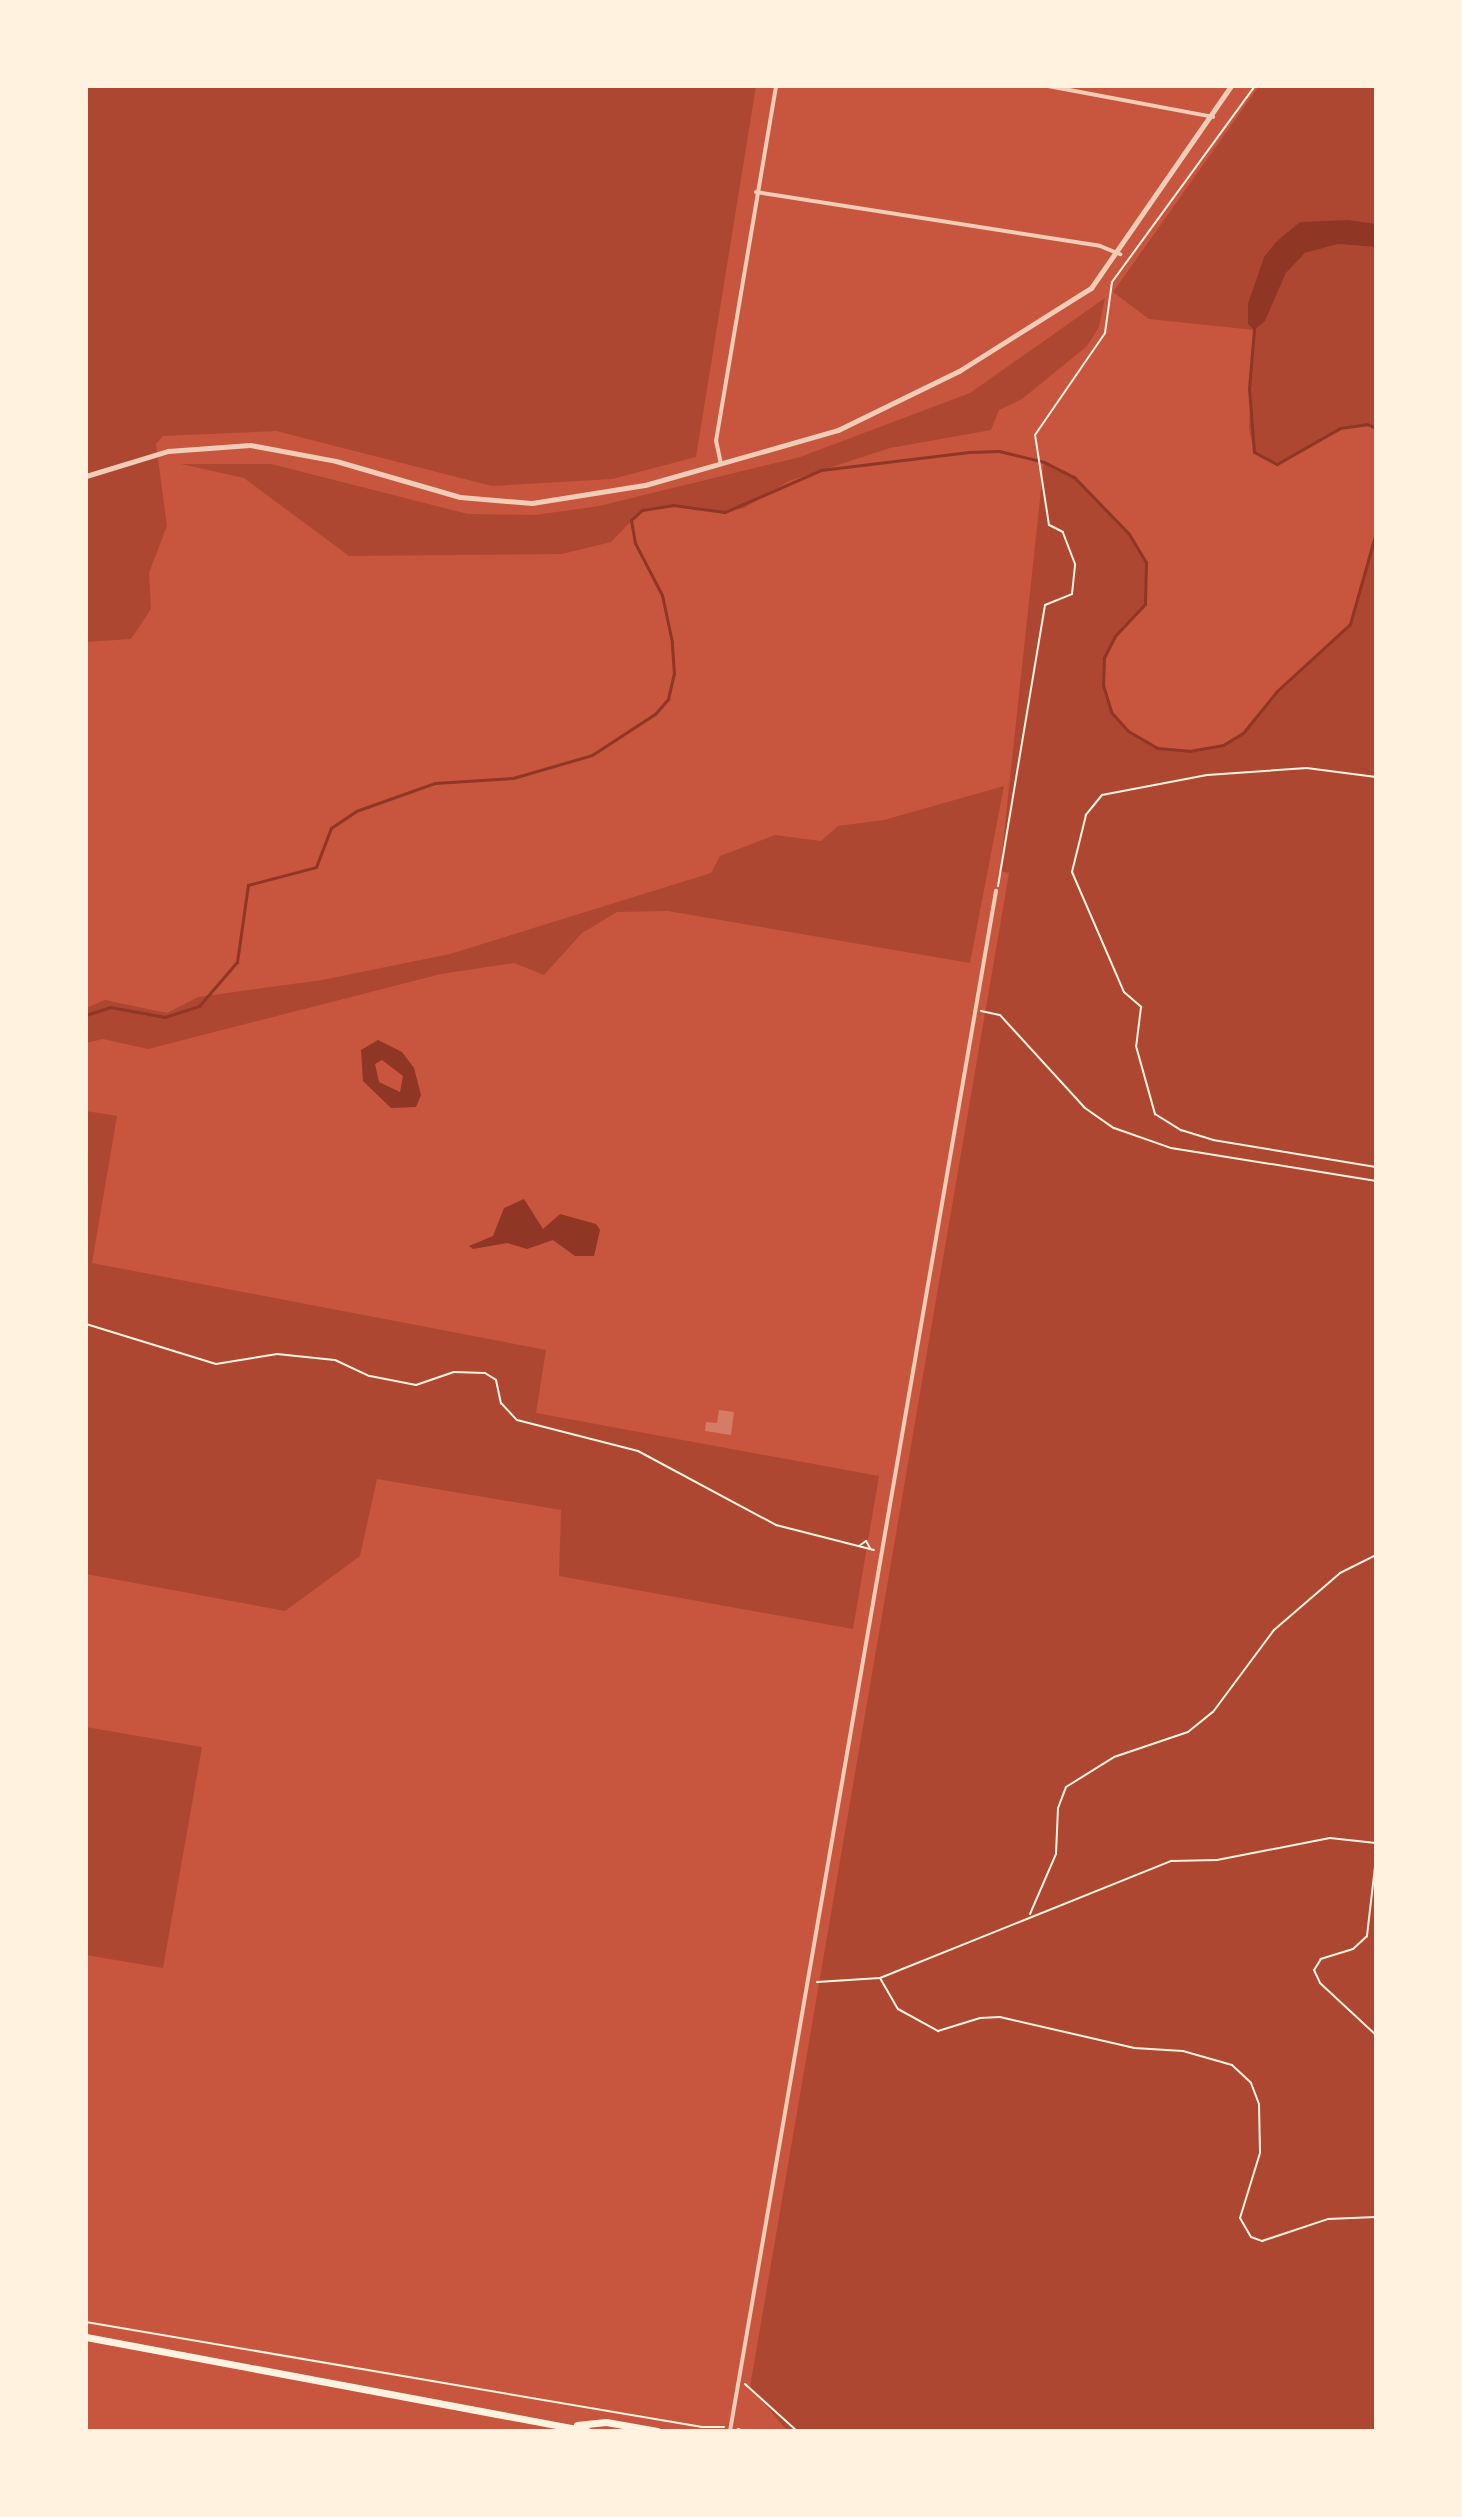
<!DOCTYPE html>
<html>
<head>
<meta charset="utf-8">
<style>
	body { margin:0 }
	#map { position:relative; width:1462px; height:2517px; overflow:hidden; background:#c8553d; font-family:"Alegreya Sans",sans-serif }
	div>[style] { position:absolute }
	.green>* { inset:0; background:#ae4732 }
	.water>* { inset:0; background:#8f3625 }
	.stream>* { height:3px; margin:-1.5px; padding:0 1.5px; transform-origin:1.5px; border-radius:1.5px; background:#8f3625 }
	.building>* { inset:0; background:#d67c66 }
	.path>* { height:2px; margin:-1px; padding:0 1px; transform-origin:1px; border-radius:1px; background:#fff3e0 }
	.minor>* { height:4px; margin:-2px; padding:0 2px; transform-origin:2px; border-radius:2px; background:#f1ccb7 }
	.tertiary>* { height:5px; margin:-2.5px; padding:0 2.5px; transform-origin:2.5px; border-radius:2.5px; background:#f1ccb7 }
	.primary>* { height:7px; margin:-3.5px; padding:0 3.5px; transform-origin:3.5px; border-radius:3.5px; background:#fff3e0 }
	span { translate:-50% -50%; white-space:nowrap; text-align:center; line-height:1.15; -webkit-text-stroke:6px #fff3e0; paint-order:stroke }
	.frame { position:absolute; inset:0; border:88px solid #fff3e0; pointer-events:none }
</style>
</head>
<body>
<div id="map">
	<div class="green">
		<div style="clip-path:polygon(86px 86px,756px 86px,696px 457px,612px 479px,492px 486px,276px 431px,163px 436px,156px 444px,167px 526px,149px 573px,151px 609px,131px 639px,86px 642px)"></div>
		<div style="clip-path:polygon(1259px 86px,1376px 86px,1376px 224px,1300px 222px,1264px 257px,1248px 303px,1265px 321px,1286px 273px,1305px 253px,1338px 244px,1376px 247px,1376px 428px,1367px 424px,1340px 428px,1277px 464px,1254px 452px,1249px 428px,1254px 330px,1149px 319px,1113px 292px)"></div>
		<div style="clip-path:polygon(1105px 298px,1099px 327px,1087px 346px,1022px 399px,999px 410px,991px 430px,890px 448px,789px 481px,744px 508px,725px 512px,673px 505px,642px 510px,611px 542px,562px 554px,349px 556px,244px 478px,181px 464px,271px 464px,468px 514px,535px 515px,599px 506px,800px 457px,970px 393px)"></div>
		<div style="clip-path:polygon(1044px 462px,1074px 477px,1129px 534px,1146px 562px,1145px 604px,1115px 636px,1104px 658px,1103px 685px,1111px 712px,1128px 731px,1157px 748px,1189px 751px,1223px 745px,1243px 733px,1277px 691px,1350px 624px,1376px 532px,1376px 2431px,794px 2431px,784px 2427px,750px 2387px,1009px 873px,1000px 871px)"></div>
		<div style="clip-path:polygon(1004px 786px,970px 963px,668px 911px,617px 912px,582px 933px,544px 975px,514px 963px,441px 974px,148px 1049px,103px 1039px,86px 1043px,86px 1008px,105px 1000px,167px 1013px,198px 997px,322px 980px,450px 954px,711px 873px,720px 856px,775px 835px,821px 841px,838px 826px,884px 820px)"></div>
		<div style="clip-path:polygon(86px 1111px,117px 1116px,92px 1263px,546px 1350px,536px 1413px,879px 1476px,853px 1629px,559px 1576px,561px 1510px,377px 1479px,360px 1556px,285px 1611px,86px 1574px)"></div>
		<div style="clip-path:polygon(86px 1727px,202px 1747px,163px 1968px,86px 1955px)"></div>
	</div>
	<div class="water">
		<div style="clip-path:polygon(1348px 220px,1376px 224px,1376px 247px,1338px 244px,1305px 253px,1286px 273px,1265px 321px,1254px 330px,1248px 324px,1248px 303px,1264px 257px,1276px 242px,1300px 222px)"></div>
		<div style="clip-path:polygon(evenodd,378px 1040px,402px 1052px,414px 1068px,421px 1095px,416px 1107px,391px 1108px,363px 1081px,361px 1050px,378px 1040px,382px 1060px,403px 1076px,400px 1092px,379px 1082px,375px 1064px,382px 1060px)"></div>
		<div style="clip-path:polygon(524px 1199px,543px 1229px,560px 1214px,596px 1224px,600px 1230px,594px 1256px,575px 1256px,553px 1240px,527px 1249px,507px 1243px,473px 1249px,469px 1246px,493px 1236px,504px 1208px)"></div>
	</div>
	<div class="stream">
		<div style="left:1254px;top:329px;width:59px;rotate:94.8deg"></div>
		<div style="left:1249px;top:388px;width:64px;rotate:85.5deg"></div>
		<div style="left:1254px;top:452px;width:26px;rotate:28deg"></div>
		<div style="left:1277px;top:464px;width:73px;rotate:-29.7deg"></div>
		<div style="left:1340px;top:428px;width:27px;rotate:-8deg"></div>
		<div style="left:1367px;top:424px;width:10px;rotate:24deg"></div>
		<div style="left:86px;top:1015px;width:25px;rotate:-18deg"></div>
		<div style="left:110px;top:1007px;width:56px;rotate:10.3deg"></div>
		<div style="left:165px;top:1017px;width:36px;rotate:-18deg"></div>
		<div style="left:199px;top:1006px;width:58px;rotate:-49.2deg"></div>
		<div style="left:237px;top:962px;width:78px;rotate:-81.9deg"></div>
		<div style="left:248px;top:885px;width:70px;rotate:-14.8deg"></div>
		<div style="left:316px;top:867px;width:42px;rotate:-69deg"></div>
		<div style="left:331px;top:828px;width:30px;rotate:-34deg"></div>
		<div style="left:356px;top:811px;width:84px;rotate:-19.5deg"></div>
		<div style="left:435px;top:783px;width:78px;rotate:-3.7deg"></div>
		<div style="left:513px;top:778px;width:82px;rotate:-16.2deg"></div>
		<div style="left:592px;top:755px;width:75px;rotate:-33.1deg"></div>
		<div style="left:655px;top:714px;width:20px;rotate:-49deg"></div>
		<div style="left:668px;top:699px;width:26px;rotate:-77deg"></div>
		<div style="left:674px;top:674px;width:32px;rotate:-94deg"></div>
		<div style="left:672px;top:642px;width:48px;rotate:-102deg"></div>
		<div style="left:662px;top:595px;width:59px;rotate:-117.4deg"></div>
		<div style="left:635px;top:543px;width:23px;rotate:-100deg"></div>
		<div style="left:631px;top:520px;width:15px;rotate:-42deg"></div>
		<div style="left:642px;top:510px;width:31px;rotate:-9deg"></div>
		<div style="left:673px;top:505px;width:52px;rotate:7.7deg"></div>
		<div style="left:725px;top:512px;width:105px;rotate:-23.6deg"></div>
		<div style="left:821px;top:470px;width:149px;rotate:-6.9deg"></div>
		<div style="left:969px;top:452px;width:30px;rotate:-2deg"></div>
		<div style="left:999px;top:451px;width:46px;rotate:13.7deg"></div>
		<div style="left:1044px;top:462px;width:34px;rotate:27deg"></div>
		<div style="left:1074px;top:477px;width:79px;rotate:46deg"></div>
		<div style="left:1129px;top:534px;width:33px;rotate:59deg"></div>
		<div style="left:1146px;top:562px;width:42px;rotate:91.4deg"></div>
		<div style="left:1145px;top:604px;width:44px;rotate:133.2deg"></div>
		<div style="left:1115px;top:636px;width:25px;rotate:117deg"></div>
		<div style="left:1104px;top:658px;width:27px;rotate:92deg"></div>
		<div style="left:1103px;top:685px;width:28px;rotate:73deg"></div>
		<div style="left:1111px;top:712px;width:25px;rotate:48deg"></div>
		<div style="left:1128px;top:731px;width:34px;rotate:30deg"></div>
		<div style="left:1157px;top:748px;width:32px;rotate:5deg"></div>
		<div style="left:1189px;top:751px;width:35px;rotate:-10deg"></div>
		<div style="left:1223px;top:745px;width:23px;rotate:-31deg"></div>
		<div style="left:1243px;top:733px;width:54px;rotate:-51deg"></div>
		<div style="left:1277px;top:691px;width:99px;rotate:-42.5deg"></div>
		<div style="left:1350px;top:624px;width:96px;rotate:-74.2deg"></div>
	</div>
	<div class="building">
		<div style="clip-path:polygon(719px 1410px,734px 1412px,731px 1435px,705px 1431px,706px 1422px,717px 1423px)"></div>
	</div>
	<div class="path">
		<div style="left:1376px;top:777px;width:70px;rotate:-172.6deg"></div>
		<div style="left:1307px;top:768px;width:100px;rotate:176deg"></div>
		<div style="left:1207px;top:775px;width:107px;rotate:169.2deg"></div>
		<div style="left:1102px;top:795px;width:26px;rotate:129deg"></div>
		<div style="left:1086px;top:815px;width:59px;rotate:103.8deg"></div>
		<div style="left:1072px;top:872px;width:131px;rotate:66.6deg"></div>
		<div style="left:1124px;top:992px;width:23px;rotate:41deg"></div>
		<div style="left:1141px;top:1007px;width:39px;rotate:97deg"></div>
		<div style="left:1136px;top:1046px;width:71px;rotate:74.4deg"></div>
		<div style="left:1155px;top:1114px;width:31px;rotate:32deg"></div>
		<div style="left:1181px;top:1130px;width:34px;rotate:17deg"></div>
		<div style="left:1213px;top:1140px;width:165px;rotate:9.4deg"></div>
		<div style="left:998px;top:886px;width:285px;rotate:-80.5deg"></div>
		<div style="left:1045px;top:605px;width:29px;rotate:-22deg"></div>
		<div style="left:1072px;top:594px;width:30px;rotate:-84deg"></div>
		<div style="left:1075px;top:564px;width:34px;rotate:-111deg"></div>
		<div style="left:1063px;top:532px;width:16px;rotate:-153deg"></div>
		<div style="left:1049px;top:525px;width:91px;rotate:-98.8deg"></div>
		<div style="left:1035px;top:435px;width:124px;rotate:-55.5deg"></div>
		<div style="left:1105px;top:333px;width:51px;rotate:-82.2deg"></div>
		<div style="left:1112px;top:282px;width:243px;rotate:-53.9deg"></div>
		<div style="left:981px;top:1011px;width:19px;rotate:12deg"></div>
		<div style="left:1000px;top:1015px;width:126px;rotate:47.6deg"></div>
		<div style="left:1085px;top:1108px;width:35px;rotate:35deg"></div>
		<div style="left:1114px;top:1128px;width:60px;rotate:19.3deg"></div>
		<div style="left:1171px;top:1148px;width:208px;rotate:9.1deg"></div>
		<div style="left:86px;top:1324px;width:136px;rotate:17.1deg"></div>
		<div style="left:216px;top:1364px;width:62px;rotate:-9.3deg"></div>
		<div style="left:277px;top:1354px;width:58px;rotate:5.9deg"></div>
		<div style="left:335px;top:1360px;width:38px;rotate:25deg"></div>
		<div style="left:370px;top:1376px;width:47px;rotate:11.1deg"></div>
		<div style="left:416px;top:1385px;width:40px;rotate:-18.9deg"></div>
		<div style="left:454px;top:1372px;width:31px;rotate:2deg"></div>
		<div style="left:485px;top:1373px;width:13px;rotate:32deg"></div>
		<div style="left:496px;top:1380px;width:24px;rotate:78deg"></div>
		<div style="left:501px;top:1403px;width:23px;rotate:47deg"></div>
		<div style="left:517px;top:1420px;width:125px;rotate:14.4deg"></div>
		<div style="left:638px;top:1451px;width:157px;rotate:28.2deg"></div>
		<div style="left:776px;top:1525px;width:101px;rotate:14.3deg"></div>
		<div style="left:859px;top:1546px;width:9px;rotate:-36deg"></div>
		<div style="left:866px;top:1541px;width:8px;rotate:60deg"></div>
		<div style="left:1376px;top:1858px;width:79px;rotate:96.6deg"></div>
		<div style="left:1367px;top:1936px;width:19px;rotate:137deg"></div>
		<div style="left:1353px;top:1949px;width:34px;rotate:163deg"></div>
		<div style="left:1321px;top:1959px;width:13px;rotate:122deg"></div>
		<div style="left:1314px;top:1970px;width:14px;rotate:65deg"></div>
		<div style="left:1320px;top:1983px;width:76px;rotate:42.9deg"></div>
		<div style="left:1030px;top:1914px;width:65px;rotate:-66.6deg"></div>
		<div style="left:1056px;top:1854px;width:46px;rotate:-87.5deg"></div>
		<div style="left:1058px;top:1808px;width:22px;rotate:-69deg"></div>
		<div style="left:1066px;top:1787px;width:57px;rotate:-32deg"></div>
		<div style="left:1114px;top:1757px;width:78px;rotate:-18.7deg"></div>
		<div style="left:1188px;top:1732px;width:32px;rotate:-39deg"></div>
		<div style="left:1213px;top:1712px;width:102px;rotate:-53.4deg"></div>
		<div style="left:1274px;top:1630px;width:87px;rotate:-40.8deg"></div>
		<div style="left:1340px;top:1573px;width:40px;rotate:-26.6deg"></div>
		<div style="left:880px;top:1978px;width:36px;rotate:60deg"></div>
		<div style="left:898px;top:2009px;width:46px;rotate:28.8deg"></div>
		<div style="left:938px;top:2031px;width:44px;rotate:-17.2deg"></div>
		<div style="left:980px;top:2018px;width:20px;rotate:-3deg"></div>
		<div style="left:1000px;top:2017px;width:138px;rotate:13deg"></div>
		<div style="left:1134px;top:2048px;width:49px;rotate:3.5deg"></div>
		<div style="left:1183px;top:2051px;width:51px;rotate:15.9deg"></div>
		<div style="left:1232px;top:2065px;width:26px;rotate:43deg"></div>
		<div style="left:1251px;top:2083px;width:22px;rotate:69deg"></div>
		<div style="left:1259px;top:2104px;width:49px;rotate:88.8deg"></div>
		<div style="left:1260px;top:2153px;width:68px;rotate:107.1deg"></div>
		<div style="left:1240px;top:2218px;width:22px;rotate:60deg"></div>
		<div style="left:1251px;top:2237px;width:12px;rotate:20deg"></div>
		<div style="left:1262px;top:2241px;width:70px;rotate:-18.4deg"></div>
		<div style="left:1328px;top:2219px;width:48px;rotate:-2.4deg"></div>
		<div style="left:817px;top:1982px;width:63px;rotate:-3.6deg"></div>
		<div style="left:880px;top:1978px;width:314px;rotate:-21.9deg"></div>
		<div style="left:1171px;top:1861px;width:46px;rotate:-1.2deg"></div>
		<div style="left:1217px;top:1860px;width:115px;rotate:-11deg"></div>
		<div style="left:1330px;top:1838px;width:46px;rotate:6.2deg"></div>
		<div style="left:86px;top:2322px;width:625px;rotate:9.67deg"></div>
		<div style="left:702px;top:2427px;width:22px"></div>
		<div style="left:745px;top:2384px;width:70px;rotate:42.1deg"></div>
		<div style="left:738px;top:2429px;width:6px;rotate:18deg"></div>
	</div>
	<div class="minor">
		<div style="left:1048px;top:86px;width:168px;rotate:10.6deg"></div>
		<div style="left:756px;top:192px;width:348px;rotate:8.9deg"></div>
		<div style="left:1100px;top:246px;width:22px;rotate:22deg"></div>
		<div style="left:721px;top:464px;width:24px;rotate:-102deg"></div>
		<div style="left:716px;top:441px;width:360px;rotate:-80.4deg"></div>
		<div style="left:730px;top:2431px;width:1563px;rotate:-80.2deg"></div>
	</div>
	<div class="tertiary">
		<div style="left:86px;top:476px;width:86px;rotate:-17deg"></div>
		<div style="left:168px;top:451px;width:82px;rotate:-4.2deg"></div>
		<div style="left:250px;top:445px;width:87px;rotate:10.5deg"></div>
		<div style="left:336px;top:461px;width:129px;rotate:16.2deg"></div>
		<div style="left:460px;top:497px;width:72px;rotate:4.8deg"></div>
		<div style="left:532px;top:503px;width:114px;rotate:-9.1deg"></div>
		<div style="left:645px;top:485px;width:201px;rotate:-15.9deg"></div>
		<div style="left:838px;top:430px;width:135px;rotate:-26deg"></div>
		<div style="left:959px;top:371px;width:156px;rotate:-32.2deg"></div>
		<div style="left:1091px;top:288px;width:246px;rotate:-55.3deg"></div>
	</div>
	<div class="primary">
		<div style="left:86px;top:2337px;width:511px;rotate:10.61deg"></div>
		<div style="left:577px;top:2425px;width:29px;rotate:-6deg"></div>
		<div style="left:606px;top:2422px;width:52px;rotate:10deg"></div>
	</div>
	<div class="frame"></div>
</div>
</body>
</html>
